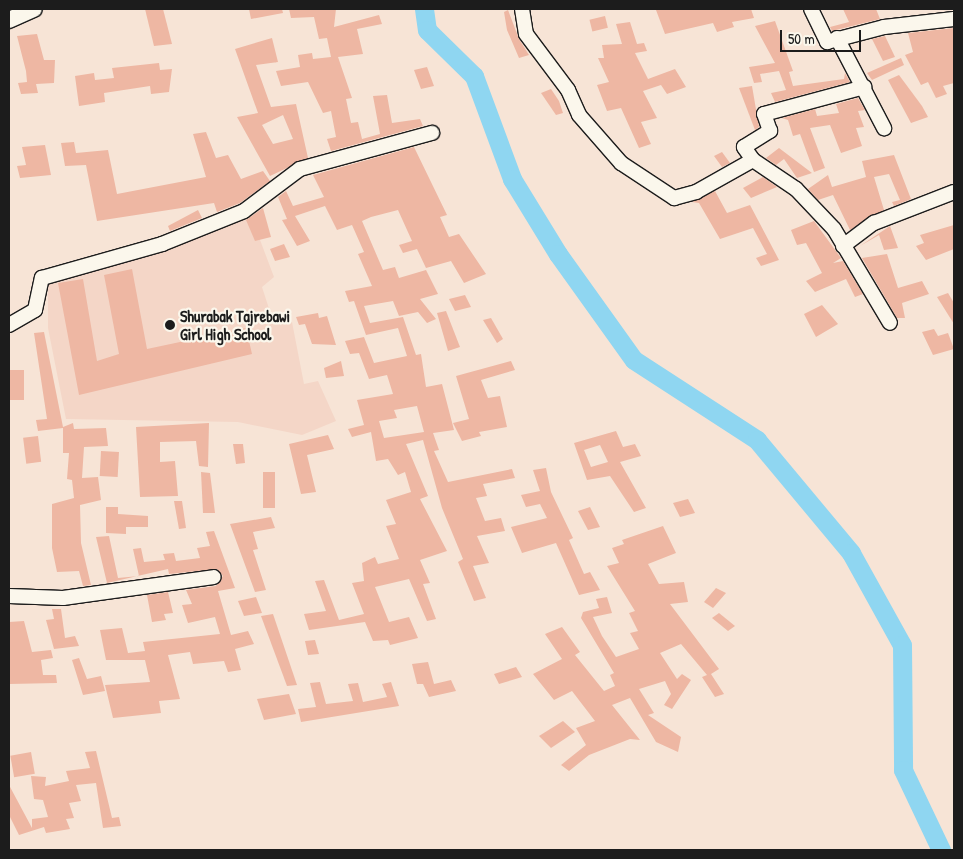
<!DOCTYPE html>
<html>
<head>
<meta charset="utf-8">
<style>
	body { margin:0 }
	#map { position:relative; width:963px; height:859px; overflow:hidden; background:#f7e4d6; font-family:"Patrick Hand",sans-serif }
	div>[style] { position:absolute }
	.built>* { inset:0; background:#f4d6c7 }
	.river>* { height:19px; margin:-9.5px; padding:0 9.5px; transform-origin:9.5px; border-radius:9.5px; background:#8fd6f1 }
	.building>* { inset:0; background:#eeb7a3; transform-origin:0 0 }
	.roads { filter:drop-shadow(1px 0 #1c1c1c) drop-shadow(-1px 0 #1c1c1c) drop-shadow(0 1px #1c1c1c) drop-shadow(0 -1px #1c1c1c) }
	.minor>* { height:14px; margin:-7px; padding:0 7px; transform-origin:7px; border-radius:7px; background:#fbf7ec }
	.major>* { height:16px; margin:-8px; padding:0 8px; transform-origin:8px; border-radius:8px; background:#fbf7ec }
	.dots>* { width:14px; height:14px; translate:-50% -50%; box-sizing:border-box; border:2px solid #fbf7ec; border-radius:50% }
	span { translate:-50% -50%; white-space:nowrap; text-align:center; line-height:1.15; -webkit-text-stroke:4.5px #fbf7ec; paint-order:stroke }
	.poi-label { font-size:16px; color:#1c1c1c; font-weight:700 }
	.left { translate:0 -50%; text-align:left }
	.frame { position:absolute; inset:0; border:10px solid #1c1c1c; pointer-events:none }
	.scale { position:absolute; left:780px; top:30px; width:81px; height:22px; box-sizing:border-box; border:2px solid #1c1c1c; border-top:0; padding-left:6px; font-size:15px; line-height:18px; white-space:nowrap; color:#1c1c1c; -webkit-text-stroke:4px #fbf7ec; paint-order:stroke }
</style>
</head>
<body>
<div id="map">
	<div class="built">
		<div style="clip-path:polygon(251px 216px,274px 277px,262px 287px,272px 318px,292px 322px,304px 384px,318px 381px,336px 421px,302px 435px,238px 422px,66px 419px,48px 328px,48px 280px)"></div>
	</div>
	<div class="river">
		<div style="left:424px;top:9px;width:21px;rotate:82deg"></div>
		<div style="left:427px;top:30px;width:66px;rotate:44.4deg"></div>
		<div style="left:474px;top:76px;width:110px;rotate:69.7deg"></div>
		<div style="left:512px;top:179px;width:88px;rotate:58.5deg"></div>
		<div style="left:558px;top:254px;width:130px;rotate:54.4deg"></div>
		<div style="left:634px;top:360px;width:147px;rotate:33deg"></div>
		<div style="left:757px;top:440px;width:147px;rotate:50.2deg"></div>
		<div style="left:851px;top:553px;width:105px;rotate:61deg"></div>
		<div style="left:902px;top:645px;width:125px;rotate:89.5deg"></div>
		<div style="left:903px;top:770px;width:89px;rotate:64.6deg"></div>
	</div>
	<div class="building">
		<div style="clip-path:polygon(145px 9px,163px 9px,172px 44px,154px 46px)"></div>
		<div style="clip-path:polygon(249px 9px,282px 9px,283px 13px,251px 19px)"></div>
		<div style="clip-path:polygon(289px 9px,336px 9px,334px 27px,379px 15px,382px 24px,357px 29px,363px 54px,338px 57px,352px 98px,346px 99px,351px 123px,358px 122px,362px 139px,380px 134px,373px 96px,387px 95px,392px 123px,420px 119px,423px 126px,331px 151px,327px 139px,336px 137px,331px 111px,323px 113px,308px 82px,281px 86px,276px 71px,300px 67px,298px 55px,312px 53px,313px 59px,331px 57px,327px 38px,319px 39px,314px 17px,291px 18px)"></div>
		<div style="clip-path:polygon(751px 9px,754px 18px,732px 22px,734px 27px,717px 32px,713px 23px,665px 34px,656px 10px)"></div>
		<div style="clip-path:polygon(843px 9px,876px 9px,880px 19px,832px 31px,830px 27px,849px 22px)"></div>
		<div style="clip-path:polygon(508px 10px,519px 39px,529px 55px,519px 58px,507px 30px,504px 12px)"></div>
		<div style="left:605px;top:16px;width:12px;height:16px;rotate:76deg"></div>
		<div style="clip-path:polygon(775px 21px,793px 71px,789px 72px,793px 86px,844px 79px,845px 73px,850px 82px,775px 102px,771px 93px,786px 90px,779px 71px,760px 74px,762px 82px,754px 83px,749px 67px,775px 63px,755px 26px)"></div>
		<div style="clip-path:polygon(630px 22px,637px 44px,644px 43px,647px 51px,635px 53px,648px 79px,675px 69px,686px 87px,667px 94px,661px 85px,643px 91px,657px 118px,641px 122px,651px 144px,639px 148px,621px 108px,607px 111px,597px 85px,609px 82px,598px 58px,604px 58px,602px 45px,622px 44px,616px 24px)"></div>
		<div style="clip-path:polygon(954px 28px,954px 83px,943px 86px,947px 94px,936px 98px,928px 82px,921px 85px,905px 55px,913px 52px,908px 33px)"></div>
		<div style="clip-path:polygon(37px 34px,44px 60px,55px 60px,54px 83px,36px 84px,38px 93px,21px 94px,18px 83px,27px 82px,26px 71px,17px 36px)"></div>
		<div style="clip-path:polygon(885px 36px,895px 57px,883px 61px,872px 39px)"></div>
		<div style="clip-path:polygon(evenodd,272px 38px,278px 62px,256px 65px,271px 107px,296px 104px,308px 158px,270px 176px,237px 117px,258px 113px,235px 49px,272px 38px,283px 115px,293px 139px,273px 144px,262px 125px,283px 115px)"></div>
		<div style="clip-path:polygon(901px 58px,904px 65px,872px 80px,867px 73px)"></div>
		<div style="clip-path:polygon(159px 63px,160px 70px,172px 69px,169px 92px,151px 94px,150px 86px,104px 93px,105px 102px,79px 106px,75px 76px,94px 73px,95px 80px,114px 78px,112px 68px)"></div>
		<div style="clip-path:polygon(427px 67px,434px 86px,421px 89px,414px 70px)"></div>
		<div style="clip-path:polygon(899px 75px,922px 106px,928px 117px,911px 123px,888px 80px)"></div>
		<div style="clip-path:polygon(752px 86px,759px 127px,755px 130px,739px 88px)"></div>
		<div style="clip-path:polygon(551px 89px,559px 101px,563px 113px,556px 115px,541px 93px)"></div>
		<div style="clip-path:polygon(858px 98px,865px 110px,858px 111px,864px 127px,856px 128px,862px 146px,841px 153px,830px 125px,810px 128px,825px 168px,814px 172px,800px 134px,793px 136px,788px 120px,782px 118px,815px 109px,817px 116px,839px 113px,836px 104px)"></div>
		<div style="clip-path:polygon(206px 132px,216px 158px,228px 155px,241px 179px,263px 171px,270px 181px,240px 203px,217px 212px,214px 203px,97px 221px,86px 165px,65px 166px,61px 143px,74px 142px,76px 153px,108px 150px,117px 194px,206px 177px,193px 134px)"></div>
		<div style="clip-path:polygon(45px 145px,51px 175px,20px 178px,17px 166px,26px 165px,22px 147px)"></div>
		<div style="clip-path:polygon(evenodd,414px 147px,447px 215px,440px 217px,449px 237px,459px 234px,486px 274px,464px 283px,451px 261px,426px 268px,417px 249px,403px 253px,399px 245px,412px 241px,398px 210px,371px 217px,362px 221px,383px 270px,395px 267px,399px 278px,426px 270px,438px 294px,420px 299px,436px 319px,427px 323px,418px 312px,399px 316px,393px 301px,364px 306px,370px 323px,403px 317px,416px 355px,421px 354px,426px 387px,442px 384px,454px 430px,433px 433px,439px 450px,434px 451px,448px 482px,512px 469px,515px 478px,483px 484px,487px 496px,476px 498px,485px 521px,501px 518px,505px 531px,477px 536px,489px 563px,473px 566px,486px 598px,474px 601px,458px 562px,463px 559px,442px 508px,423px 440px,406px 444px,428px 496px,420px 499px,447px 551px,420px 560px,430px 583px,423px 584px,436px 619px,427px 621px,409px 579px,375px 587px,389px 622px,409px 617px,418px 638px,390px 645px,388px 640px,373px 641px,365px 622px,309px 630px,304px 614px,326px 611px,315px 581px,324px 580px,339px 620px,364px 614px,352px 583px,364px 581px,362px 563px,375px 557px,378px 564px,399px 559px,386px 526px,396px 524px,386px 500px,411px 492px,405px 472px,398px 475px,388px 459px,376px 461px,371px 432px,352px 437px,348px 429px,364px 425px,357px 400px,393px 394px,387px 375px,369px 379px,359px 353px,350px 354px,345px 341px,364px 337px,374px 363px,407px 356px,398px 328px,366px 335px,354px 301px,349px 302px,345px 291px,372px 286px,358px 254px,364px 252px,352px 225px,337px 230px,325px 206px,295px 216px,310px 241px,297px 246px,282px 220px,287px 219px,278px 197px,286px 191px,293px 206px,324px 197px,313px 175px,414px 147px,417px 406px,424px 432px,384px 438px,379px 421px,397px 418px,394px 410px,417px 406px)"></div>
		<div style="clip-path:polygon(779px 148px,812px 173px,797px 178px,784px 159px,776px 165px,766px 158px)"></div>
		<div style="clip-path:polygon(722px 152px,730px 163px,722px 167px,714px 156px)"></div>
		<div style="clip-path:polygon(894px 155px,911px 199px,894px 206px,892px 202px,900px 200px,889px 174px,874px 177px,884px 210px,850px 230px,833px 195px,818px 200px,808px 189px,828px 175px,832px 187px,866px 177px,862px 161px)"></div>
		<div style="clip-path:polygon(763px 177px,777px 187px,751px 198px,743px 188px)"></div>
		<div style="clip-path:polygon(715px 191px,727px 213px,750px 205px,779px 260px,761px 266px,756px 258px,767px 254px,753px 228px,720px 239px,699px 203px,692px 202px)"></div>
		<div style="clip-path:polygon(263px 208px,271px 237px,255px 241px,246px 220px)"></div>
		<div style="clip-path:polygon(198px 210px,202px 218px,170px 231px,168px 226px)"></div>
		<div style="clip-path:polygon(814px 221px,841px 258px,833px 263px,843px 261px,863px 294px,855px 297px,846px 279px,815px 292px,806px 281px,822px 273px,806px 243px,797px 245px,791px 230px)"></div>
		<div style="clip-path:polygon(954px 225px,954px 249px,926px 260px,916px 246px,924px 243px,920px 235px)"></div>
		<div style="clip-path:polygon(890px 226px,898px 248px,884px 250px,879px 235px,860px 246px)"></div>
		<div style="clip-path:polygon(284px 244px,290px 257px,275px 261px,270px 249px)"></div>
		<div style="clip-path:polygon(887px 254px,898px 288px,922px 281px,929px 294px,902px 303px,905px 318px,897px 318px,862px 258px)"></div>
		<div style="clip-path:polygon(132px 269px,147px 349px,246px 328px,252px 354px,79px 395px,58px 283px,83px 279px,97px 361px,119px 354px,104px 275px)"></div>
		<div style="clip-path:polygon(948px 293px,954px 303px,954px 324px,937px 297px)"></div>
		<div style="clip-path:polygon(465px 295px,471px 307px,455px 311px,449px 299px)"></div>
		<div style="clip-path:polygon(822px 305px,838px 324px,816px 337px,804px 314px)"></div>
		<div style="clip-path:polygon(446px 311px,460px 347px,448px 351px,437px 313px)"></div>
		<div style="clip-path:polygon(318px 313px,319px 318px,327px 316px,336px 345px,312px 344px,305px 324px,299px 325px,296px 317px)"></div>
		<div style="clip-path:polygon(491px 318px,503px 339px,497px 343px,483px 320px)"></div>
		<div style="clip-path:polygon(934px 329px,938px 336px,948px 333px,954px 349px,933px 355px,922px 332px)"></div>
		<div style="clip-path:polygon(44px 332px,63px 427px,73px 423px,74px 429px,106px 428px,108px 446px,84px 447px,82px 478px,98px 477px,101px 500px,80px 505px,81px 543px,91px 585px,83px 586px,79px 571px,57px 572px,52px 548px,52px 504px,74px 498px,72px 480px,67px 479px,69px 453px,63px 453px,63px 428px,38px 431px,36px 420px,47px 419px,34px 333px)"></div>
		<div style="clip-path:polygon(341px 361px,344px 376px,326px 378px,324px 368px)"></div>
		<div style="clip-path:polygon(511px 361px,515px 370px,481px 380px,488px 398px,500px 396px,507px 427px,479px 432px,481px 436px,462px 441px,453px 423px,469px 419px,456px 376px)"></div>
		<div style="left:9px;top:370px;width:15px;height:30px"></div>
		<div style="clip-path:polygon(209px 423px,208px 467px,199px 466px,196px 441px,160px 442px,160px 462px,175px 461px,178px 496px,140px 497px,136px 427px)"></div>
		<div style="clip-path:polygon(evenodd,616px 431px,623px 447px,635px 444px,641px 456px,620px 462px,646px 508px,634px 512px,610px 476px,587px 480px,574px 443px,616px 431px,600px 445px,608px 462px,591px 467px,584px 450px,600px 445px)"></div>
		<div style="clip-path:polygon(328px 435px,334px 449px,307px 455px,316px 492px,301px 494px,289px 444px)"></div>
		<div style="left:38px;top:436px;width:26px;height:15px;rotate:83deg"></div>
		<div style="clip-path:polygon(233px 444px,243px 444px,245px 463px,236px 464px)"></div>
		<div style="left:101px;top:451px;width:18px;height:25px;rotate:3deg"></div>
		<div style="clip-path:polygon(546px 468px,551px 492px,573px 538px,569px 540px,584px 574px,590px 572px,600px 590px,579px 595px,556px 543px,522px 553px,511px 527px,547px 518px,540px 504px,526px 507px,521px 495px,540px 491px,533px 470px)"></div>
		<div style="clip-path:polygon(201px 472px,210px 473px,215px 513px,203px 513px)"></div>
		<div style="left:263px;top:472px;width:12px;height:36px"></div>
		<div style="clip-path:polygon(688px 499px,695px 513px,680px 517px,673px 503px)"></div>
		<div style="clip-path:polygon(174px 501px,182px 501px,186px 528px,179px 529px)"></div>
		<div style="clip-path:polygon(106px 507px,118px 507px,118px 514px,148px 516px,148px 527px,126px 527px,126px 534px,106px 533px)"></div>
		<div style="clip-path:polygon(590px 507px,600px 527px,588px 530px,578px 511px)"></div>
		<div style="clip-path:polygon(271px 517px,275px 528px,253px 532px,258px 549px,253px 550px,266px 590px,255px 592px,230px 524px)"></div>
		<div style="clip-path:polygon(663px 526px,676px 553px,648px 564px,659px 584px,684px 582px,688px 602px,670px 604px,719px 669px,711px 674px,724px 694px,715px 697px,702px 677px,707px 675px,681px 644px,660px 653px,677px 679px,682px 674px,691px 680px,672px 709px,664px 705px,671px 694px,665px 681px,639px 689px,654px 713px,648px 715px,681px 737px,678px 752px,656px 742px,630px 698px,612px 705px,640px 740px,630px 739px,589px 755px,569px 771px,561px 765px,586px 745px,576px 728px,595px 721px,572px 691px,554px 700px,533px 674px,562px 659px,545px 634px,562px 627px,580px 652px,575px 655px,604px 691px,615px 686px,610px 675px,614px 673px,581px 618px,583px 612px,599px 608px,596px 599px,607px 597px,612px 613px,593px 617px,602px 636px,616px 657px,639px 649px,630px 633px,638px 631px,629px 613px,635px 611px,607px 566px,619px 563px,612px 548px,624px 544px,622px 540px)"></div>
		<div style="clip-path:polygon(214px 531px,235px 588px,218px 591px,231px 635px,248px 631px,254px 644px,235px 649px,241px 670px,228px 672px,224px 661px,193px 664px,190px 652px,168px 655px,180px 699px,159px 701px,161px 713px,113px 718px,105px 685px,150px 682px,145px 660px,106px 660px,100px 630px,122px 628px,128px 653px,145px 651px,143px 642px,220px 634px,215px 617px,188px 623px,182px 605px,192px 604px,186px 590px,216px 586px,223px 576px,217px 569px,169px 574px,168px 569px,107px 583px,96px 537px,109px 536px,118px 578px,139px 576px,133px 549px,141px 548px,144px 562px,165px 560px,163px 554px,174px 553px,176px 561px,200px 558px,197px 548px,210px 546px,206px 532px)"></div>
		<div style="clip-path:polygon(716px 588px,726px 593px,713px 608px,704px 602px)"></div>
		<div style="clip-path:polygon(168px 592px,173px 613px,164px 614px,166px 620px,152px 622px,147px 595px)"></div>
		<div style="clip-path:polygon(256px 597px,262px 613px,244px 616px,238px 601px)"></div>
		<div style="clip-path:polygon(52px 609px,61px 609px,65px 638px,75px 636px,79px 646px,54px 649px,46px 620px,54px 619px)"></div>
		<div style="clip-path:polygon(719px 613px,735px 626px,728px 631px,712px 618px)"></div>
		<div style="clip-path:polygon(273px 614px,297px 685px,287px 686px,261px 616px)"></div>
		<div style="clip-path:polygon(24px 621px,32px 652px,51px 650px,53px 658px,41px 660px,43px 675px,56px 675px,57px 683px,9px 684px,9px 622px)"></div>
		<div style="clip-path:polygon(315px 640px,319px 654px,308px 655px,305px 641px)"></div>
		<div style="clip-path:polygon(79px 658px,87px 679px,101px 676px,105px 691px,83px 695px,72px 660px)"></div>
		<div style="clip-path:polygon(428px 662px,434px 684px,451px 680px,456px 691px,429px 697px,423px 684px,417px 684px,412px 664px)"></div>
		<div style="clip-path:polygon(516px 667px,522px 677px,499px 684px,494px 674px)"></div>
		<div style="clip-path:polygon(320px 682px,326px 704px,353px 701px,348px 684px,358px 683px,363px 702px,387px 697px,382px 684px,391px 682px,399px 706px,301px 722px,298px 709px,316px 707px,310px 683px)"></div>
		<div style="clip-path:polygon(289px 694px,296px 714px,264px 720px,257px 699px)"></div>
		<div style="clip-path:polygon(563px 721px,575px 732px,551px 748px,539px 736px)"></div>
		<div style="clip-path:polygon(96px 751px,112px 818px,119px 817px,121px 826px,103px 828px,96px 783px,76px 785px,81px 801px,69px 803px,74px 818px,66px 819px,70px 829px,46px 833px,44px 827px,19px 835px,9px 815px,9px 785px,32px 828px,32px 819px,48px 817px,43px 800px,34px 799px,31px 776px,46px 777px,45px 786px,69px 781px,66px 771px,90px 768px,85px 752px)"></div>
		<div style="left:31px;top:752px;width:22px;height:21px;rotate:80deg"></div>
	</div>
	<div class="roads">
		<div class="minor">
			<div style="left:522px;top:9px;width:25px;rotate:81deg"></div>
			<div style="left:526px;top:34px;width:70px;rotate:53.1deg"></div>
			<div style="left:568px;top:90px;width:27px;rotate:66deg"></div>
			<div style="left:579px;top:115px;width:64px;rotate:48.8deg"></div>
			<div style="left:621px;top:163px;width:64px;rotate:33.4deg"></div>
			<div style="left:674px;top:198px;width:23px;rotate:-15deg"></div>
			<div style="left:696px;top:192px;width:65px;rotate:-29.3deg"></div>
			<div style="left:753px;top:160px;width:16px;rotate:-125deg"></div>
			<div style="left:744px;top:147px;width:31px;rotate:-32deg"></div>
			<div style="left:770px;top:131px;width:18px;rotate:-109deg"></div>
			<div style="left:764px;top:114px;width:104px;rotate:-15.1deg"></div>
			<div style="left:811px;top:9px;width:37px;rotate:64deg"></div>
			<div style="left:827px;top:42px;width:59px;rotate:-14.7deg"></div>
			<div style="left:884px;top:27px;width:70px;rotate:-6.5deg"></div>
			<div style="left:837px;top:38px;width:102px;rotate:62.4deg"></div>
			<div style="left:753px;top:160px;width:52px;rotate:34deg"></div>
			<div style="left:796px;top:189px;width:55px;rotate:46.5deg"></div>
			<div style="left:834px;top:229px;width:109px;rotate:59.2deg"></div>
			<div style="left:843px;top:246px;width:39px;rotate:-37deg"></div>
			<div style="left:874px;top:223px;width:86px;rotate:-21.2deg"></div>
			<div style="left:9px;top:325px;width:30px;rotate:-30deg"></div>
			<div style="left:35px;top:310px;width:33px;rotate:-78deg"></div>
			<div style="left:42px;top:278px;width:125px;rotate:-15.8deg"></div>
			<div style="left:162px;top:244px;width:88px;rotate:-21.9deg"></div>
			<div style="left:244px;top:211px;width:70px;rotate:-36.9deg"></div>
			<div style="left:300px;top:169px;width:137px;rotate:-15.3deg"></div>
			<div style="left:9px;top:596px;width:54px;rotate:2.1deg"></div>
			<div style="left:63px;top:598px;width:152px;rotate:-7.9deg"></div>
		</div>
		<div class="major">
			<div style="left:9px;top:20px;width:27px;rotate:-24deg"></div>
		</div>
	</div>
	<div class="dots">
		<div style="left:170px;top:325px;background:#1c1c1c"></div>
	</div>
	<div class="poi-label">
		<span class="left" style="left:180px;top:325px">Shurabak Tajrebawi<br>Girl High School</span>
	</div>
	<div class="frame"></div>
	<div class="scale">50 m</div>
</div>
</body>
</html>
